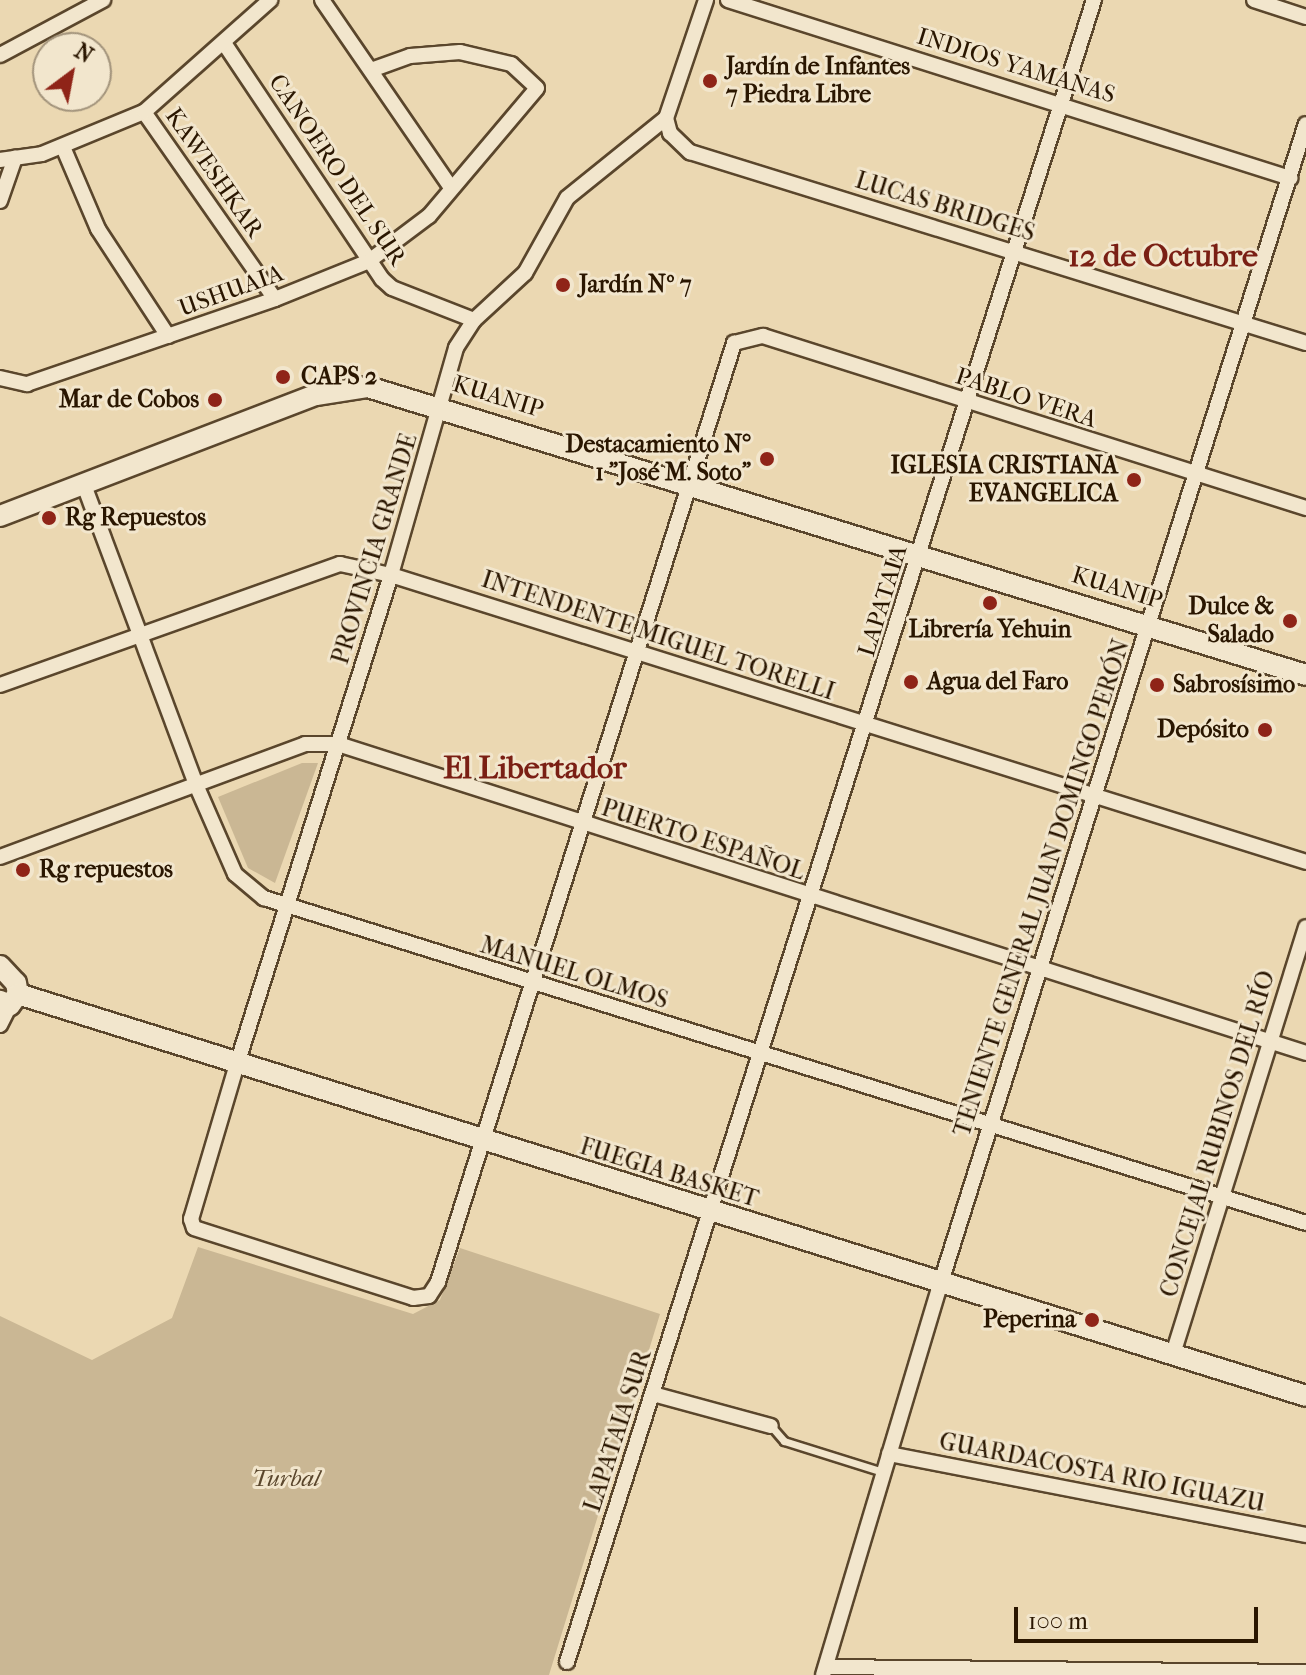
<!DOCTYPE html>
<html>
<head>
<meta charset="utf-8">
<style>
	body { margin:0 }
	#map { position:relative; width:1306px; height:1675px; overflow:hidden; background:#ebd8b2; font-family:"IM FELL French Canon",serif }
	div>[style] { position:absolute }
	.green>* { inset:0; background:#cab794 }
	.roads { filter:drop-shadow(2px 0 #5a462c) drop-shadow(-2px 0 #5a462c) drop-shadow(0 2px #5a462c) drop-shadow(0 -2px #5a462c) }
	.service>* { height:7px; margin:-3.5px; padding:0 3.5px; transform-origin:3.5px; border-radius:3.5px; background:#f2e6cd }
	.minor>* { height:14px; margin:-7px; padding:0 7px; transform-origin:7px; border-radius:7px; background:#f2e6cd }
	.secondary>* { height:20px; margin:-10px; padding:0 10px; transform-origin:10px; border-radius:10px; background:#f2e6cd }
	.dots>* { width:22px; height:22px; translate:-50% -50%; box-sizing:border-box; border:4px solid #f2e6cd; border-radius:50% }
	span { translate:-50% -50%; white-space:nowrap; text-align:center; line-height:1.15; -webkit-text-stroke:6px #f2e6cd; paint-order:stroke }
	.street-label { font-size:24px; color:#2a1600 }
	.poi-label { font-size:24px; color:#2a1600; font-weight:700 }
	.left { translate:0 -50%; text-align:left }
	.right { translate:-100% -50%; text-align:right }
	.park-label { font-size:24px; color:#5a462c; font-style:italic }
	.district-label { font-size:32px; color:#7a1f14; font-weight:700 }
	.north { position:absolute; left:32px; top:32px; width:80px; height:80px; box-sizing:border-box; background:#f2e6cd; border:2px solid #a2937b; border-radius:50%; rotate:32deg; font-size:22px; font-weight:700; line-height:32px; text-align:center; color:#2a1600 }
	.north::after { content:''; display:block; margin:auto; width:28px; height:36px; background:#8f2418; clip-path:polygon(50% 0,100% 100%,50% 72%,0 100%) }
	.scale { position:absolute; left:1014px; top:1607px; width:244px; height:36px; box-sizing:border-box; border:4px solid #2a1600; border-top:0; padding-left:10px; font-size:24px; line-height:28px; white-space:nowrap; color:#2a1600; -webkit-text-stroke:6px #f2e6cd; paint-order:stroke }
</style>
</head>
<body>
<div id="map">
	<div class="green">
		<div style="clip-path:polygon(302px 763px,318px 763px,275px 883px,248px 868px,218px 797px)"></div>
		<div style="clip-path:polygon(198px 1247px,413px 1314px,440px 1300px,460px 1248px,660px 1314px,549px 1675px,0 1675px,0 1316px,92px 1360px,172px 1318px)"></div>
	</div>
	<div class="roads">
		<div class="service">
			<div style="left:771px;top:1426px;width:20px;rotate:49deg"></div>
			<div style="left:784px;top:1441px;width:104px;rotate:17.4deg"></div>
		</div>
		<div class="minor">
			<div style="left:322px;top:0;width:228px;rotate:55.5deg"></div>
			<div style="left:706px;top:0;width:125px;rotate:108.7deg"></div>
			<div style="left:666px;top:118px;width:127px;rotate:141.1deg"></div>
			<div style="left:567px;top:198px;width:86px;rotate:119.2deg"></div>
			<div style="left:525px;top:273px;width:69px;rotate:137.3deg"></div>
			<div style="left:474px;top:320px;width:33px;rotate:123deg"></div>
			<div style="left:456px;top:348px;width:236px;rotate:106deg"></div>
			<div style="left:391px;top:575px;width:513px;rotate:107.48deg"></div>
			<div style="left:237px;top:1064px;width:162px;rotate:106.5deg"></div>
			<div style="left:191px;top:1219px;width:9px;rotate:72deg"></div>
			<div style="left:194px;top:1228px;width:230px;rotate:17.7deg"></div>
			<div style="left:413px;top:1298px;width:16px;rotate:-7deg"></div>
			<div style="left:429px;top:1296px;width:17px;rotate:-57deg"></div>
			<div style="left:438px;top:1282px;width:985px;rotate:-72.5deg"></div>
			<div style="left:734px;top:343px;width:30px;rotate:-14deg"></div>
			<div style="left:763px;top:336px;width:570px;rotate:17.58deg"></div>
			<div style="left:728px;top:0;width:590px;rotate:17.57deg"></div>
			<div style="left:1254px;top:0;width:55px;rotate:18.1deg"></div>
			<div style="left:224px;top:43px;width:284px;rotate:56.2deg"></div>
			<div style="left:382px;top:279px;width:13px;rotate:42deg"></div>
			<div style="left:392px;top:288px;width:88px;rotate:21.3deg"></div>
			<div style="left:0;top:55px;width:117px;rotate:-28.1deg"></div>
			<div style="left:144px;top:112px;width:228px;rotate:55deg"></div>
			<div style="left:666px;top:118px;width:16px;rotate:75deg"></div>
			<div style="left:670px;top:133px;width:28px;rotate:44deg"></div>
			<div style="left:690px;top:152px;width:645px;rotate:17.23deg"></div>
			<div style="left:63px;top:147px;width:89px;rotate:66.9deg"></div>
			<div style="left:98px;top:229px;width:128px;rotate:56.8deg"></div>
			<div style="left:0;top:160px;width:42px;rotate:-8.1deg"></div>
			<div style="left:42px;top:154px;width:110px;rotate:-22.4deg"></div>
			<div style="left:144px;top:112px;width:169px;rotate:-41.6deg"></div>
			<div style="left:0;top:201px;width:46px;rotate:-70.8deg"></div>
			<div style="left:0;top:378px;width:28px;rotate:13deg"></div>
			<div style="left:27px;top:384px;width:262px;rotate:-18.9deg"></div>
			<div style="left:275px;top:299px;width:101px;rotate:-22deg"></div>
			<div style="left:369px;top:261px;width:75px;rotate:-36.9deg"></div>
			<div style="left:429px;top:216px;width:167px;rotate:-49.8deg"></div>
			<div style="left:537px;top:88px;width:35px;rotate:-137deg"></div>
			<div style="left:511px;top:64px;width:52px;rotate:-166.8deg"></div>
			<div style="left:460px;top:52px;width:50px;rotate:175.4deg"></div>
			<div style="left:410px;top:56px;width:41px;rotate:160.3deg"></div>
			<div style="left:84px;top:485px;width:322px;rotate:69.5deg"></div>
			<div style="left:197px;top:787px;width:95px;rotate:66.4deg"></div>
			<div style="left:235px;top:874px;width:38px;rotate:40deg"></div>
			<div style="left:264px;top:898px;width:1092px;rotate:17.32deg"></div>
			<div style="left:0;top:685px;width:361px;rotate:-19.6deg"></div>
			<div style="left:340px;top:564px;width:52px;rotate:12.2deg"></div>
			<div style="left:391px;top:575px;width:959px;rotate:17.41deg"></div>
			<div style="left:0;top:857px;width:325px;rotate:-20.3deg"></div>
			<div style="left:305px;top:744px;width:33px"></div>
			<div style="left:338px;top:744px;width:1016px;rotate:17.7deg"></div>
			<div style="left:0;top:1025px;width:22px;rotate:-63deg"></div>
			<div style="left:1173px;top:1354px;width:447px;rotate:-72.7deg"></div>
			<div style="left:653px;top:1394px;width:122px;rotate:15.2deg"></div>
			<div style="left:889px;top:1454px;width:425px;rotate:11deg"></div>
			<div style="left:567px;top:1662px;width:1744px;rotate:-72.41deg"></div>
			<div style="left:826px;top:1667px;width:480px;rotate:0.6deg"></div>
			<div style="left:823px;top:1675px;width:410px;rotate:-73.3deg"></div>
			<div style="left:941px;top:1282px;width:1214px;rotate:-72.51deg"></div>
		</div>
		<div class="secondary">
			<div style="left:0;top:516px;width:338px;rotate:-21deg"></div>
			<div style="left:316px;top:395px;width:53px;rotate:-8.7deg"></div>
			<div style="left:368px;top:387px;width:981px;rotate:17.07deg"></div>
			<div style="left:0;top:966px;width:23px;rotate:47deg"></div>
			<div style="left:16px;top:983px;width:11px;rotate:80deg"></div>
			<div style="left:18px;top:994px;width:14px;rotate:126deg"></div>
			<div style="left:10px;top:1005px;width:11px;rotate:-158deg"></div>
			<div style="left:18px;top:994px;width:1349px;rotate:17.33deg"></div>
		</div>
	</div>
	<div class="dots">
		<div style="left:710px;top:81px;background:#8f2418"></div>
		<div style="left:563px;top:285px;background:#8f2418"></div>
		<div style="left:283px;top:377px;background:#8f2418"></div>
		<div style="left:215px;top:400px;background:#8f2418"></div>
		<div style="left:767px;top:459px;background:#8f2418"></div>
		<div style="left:1134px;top:480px;background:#8f2418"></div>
		<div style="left:49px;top:518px;background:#8f2418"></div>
		<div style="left:990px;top:603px;background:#8f2418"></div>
		<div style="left:1290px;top:621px;background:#8f2418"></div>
		<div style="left:911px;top:682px;background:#8f2418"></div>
		<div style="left:1157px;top:685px;background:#8f2418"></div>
		<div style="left:1265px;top:730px;background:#8f2418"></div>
		<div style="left:23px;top:870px;background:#8f2418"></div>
		<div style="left:1092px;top:1320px;background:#8f2418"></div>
	</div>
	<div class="street-label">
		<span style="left:1016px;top:66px;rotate:17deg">INDIOS YAMANAS</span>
		<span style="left:337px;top:170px;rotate:56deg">CANOERO DEL SUR</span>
		<span style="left:214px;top:173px;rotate:55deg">KAWESHKAR</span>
		<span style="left:945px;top:207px;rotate:17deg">LUCAS BRIDGES</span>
		<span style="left:231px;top:291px;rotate:-20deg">USHUAIA</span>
		<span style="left:498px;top:397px;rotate:17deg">KUANIP</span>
		<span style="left:1026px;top:398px;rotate:18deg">PABLO VERA</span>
		<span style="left:375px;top:549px;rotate:-73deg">PROVINCIA GRANDE</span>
		<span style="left:1117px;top:588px;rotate:17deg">KUANIP</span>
		<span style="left:883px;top:601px;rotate:-73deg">LAPATAIA</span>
		<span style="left:658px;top:636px;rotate:18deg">INTENDENTE MIGUEL TORELLI</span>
		<span style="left:703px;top:840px;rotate:18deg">PUERTO ESPAÑOL</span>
		<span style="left:1042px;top:888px;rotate:-72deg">TENIENTE GENERAL JUAN DOMINGO PERÓN</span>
		<span style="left:574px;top:973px;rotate:17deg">MANUEL OLMOS</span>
		<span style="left:1218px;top:1134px;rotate:-73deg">CONCEJAL RUBINOS DEL RÍO</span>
		<span style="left:669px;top:1173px;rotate:17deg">FUEGIA BASKET</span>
		<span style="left:618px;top:1431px;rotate:-72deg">LAPATAIA SUR</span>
		<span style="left:1102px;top:1473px;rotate:11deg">GUARDACOSTA RIO IGUAZU</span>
	</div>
	<div class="poi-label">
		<span class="left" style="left:726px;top:81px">Jardín de Infantes<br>7 Piedra Libre</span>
		<span class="left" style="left:579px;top:285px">Jardín Nº 7</span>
		<span class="left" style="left:301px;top:377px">CAPS 2</span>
		<span class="right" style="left:199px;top:400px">Mar de Cobos</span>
		<span class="right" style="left:751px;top:459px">Destacamiento N°<br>1 "José M. Soto"</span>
		<span class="right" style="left:1118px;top:480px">IGLESIA CRISTIANA<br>EVANGELICA</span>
		<span class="left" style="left:65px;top:518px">Rg Repuestos</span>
		<span class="right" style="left:1274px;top:621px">Dulce &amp;<br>Salado</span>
		<span style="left:990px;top:630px">Librería Yehuin</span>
		<span class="left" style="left:927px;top:682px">Agua del Faro</span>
		<span class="left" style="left:1173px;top:685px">Sabrosísimo</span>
		<span class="right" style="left:1249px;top:730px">Depósito</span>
		<span class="left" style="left:39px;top:870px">Rg repuestos</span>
		<span class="right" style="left:1076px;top:1320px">Peperina</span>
	</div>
	<div class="park-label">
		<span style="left:286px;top:1479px">Turbal</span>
	</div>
	<div class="district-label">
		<span style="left:1163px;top:256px">12 de Octubre</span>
		<span style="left:535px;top:768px">El Libertador</span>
	</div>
	<div class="north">N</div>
	<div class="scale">100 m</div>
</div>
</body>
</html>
